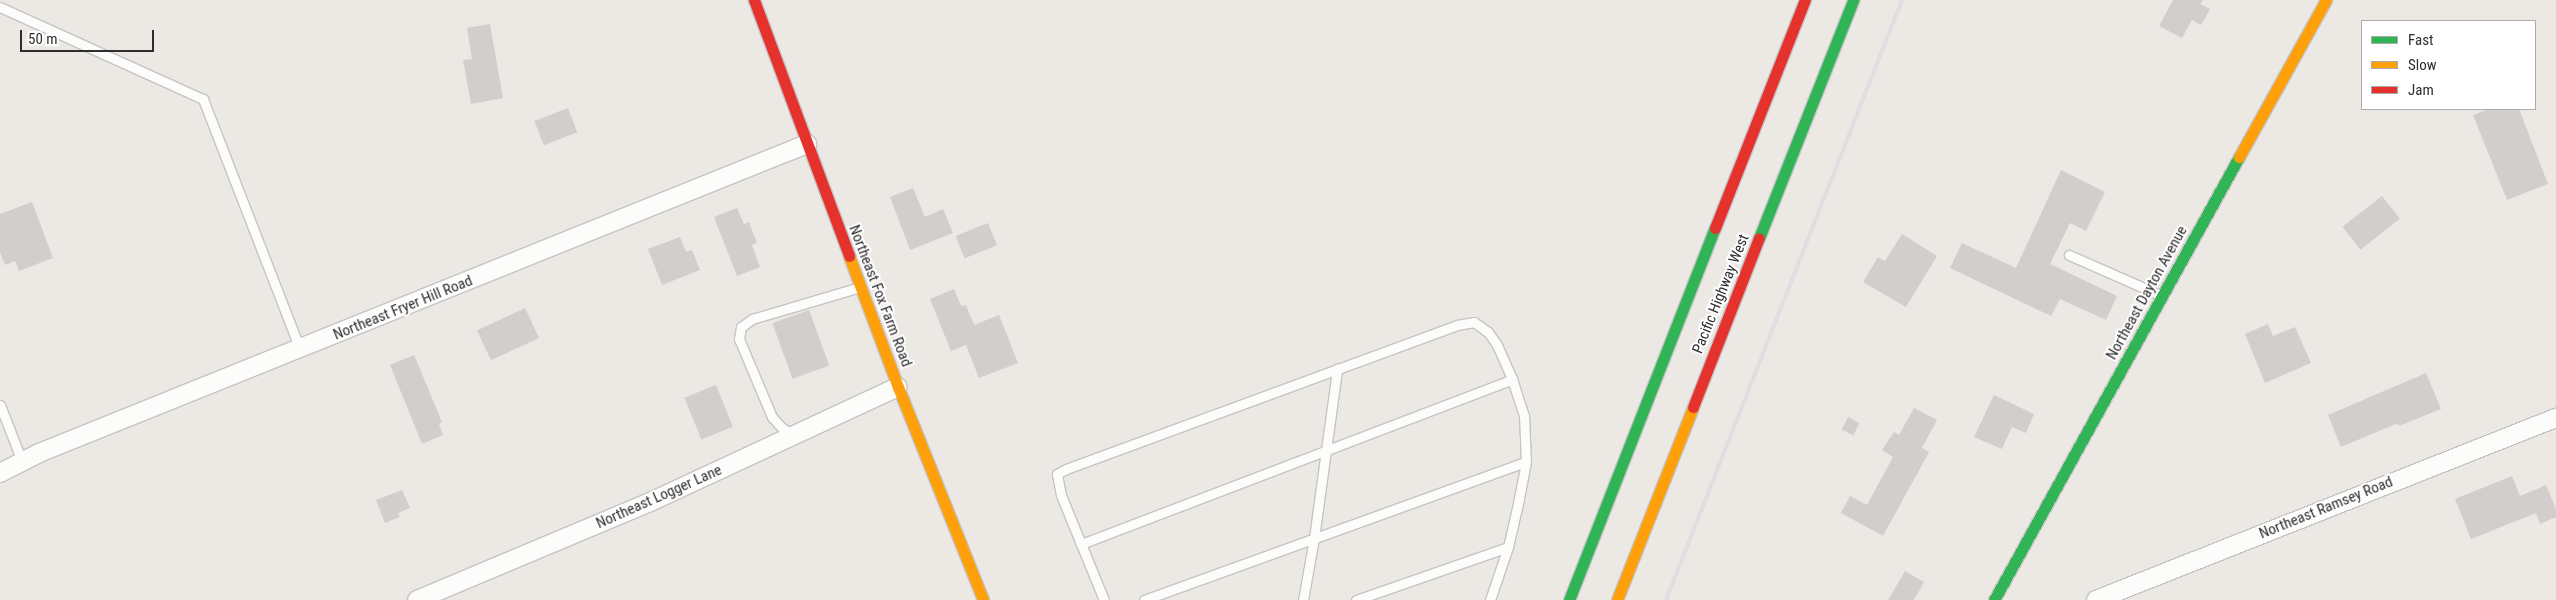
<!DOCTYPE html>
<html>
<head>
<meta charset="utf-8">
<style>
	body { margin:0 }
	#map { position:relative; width:2556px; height:600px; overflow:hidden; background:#ece8e4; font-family:"Roboto Condensed",sans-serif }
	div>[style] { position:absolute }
	.building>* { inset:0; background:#d1cecb; transform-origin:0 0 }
	.roads { filter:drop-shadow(1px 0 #c5c4c5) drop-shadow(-1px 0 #c5c4c5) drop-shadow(0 1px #c5c4c5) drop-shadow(0 -1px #c5c4c5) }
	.lane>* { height:9px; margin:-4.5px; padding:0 4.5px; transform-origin:4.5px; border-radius:4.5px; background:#fcfcfb }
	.street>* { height:18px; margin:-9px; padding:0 9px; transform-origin:9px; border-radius:9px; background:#fcfcfb }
	.fast>* { height:11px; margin:-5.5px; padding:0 5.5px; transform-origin:5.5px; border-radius:5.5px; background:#30b455 }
	.slow>* { height:11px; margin:-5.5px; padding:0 5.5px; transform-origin:5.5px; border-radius:5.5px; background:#ff9f0a }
	.jam>* { height:11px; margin:-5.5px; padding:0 5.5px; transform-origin:5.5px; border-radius:5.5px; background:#e5322d }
	.rail>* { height:4px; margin:-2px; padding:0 2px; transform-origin:2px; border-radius:2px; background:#dfdfe1 }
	span { translate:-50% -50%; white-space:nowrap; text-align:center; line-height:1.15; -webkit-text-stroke:4px #fff; paint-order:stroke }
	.street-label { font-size:15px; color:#2e2e2e }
	.legend { position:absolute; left:2361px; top:20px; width:175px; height:90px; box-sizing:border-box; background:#fff; border:1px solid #ababab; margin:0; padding:6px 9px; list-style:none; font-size:15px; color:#2e2e2e }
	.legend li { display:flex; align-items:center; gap:10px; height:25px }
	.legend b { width:25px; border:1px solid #ababab }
	.scale { position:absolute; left:20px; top:30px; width:134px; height:22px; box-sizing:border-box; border:2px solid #2e2e2e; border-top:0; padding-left:6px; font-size:15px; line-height:18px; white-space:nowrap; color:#2e2e2e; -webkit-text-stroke:4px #fff; paint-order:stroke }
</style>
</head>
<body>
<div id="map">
	<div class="building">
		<div style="clip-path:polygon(2173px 0,2203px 0,2200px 4px,2210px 9px,2201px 25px,2192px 20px,2182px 38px,2159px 26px)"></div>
		<div style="clip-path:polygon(490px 24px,503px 98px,471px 104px,463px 60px,472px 59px,467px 28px)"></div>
		<div style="left:568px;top:108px;width:26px;height:36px;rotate:69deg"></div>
		<div style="clip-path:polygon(2489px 109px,2519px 109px,2548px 184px,2507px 200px,2473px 115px)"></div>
		<div style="clip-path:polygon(2061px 170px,2105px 192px,2086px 231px,2070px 223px,2050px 264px,2117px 296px,2106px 320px,2060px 299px,2051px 316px,1950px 268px,1962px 243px,2016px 268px)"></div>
		<div style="clip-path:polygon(913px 188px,925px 217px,943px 209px,953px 233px,910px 250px,890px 197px)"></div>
		<div style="left:2382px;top:196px;width:29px;height:50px;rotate:52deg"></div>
		<div style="clip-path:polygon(32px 202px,53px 258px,19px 271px,15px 261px,5px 265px,0 252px,0 214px)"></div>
		<div style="clip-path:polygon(737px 208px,744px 224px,749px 222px,757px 243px,752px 245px,760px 267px,737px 276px,714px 217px)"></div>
		<div style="left:988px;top:223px;width:24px;height:35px;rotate:68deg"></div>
		<div style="clip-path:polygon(1902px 234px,1937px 256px,1906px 307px,1863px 282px,1878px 257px,1885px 261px)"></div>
		<div style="clip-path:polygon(680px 237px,686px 252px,692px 250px,700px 270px,662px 285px,648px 249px)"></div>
		<div style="clip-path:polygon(954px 289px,961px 306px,966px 305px,974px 325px,999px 315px,1018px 363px,979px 378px,966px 345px,951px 351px,930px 299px)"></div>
		<div style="left:525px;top:308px;width:33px;height:53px;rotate:65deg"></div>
		<div style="left:809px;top:310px;width:59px;height:39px;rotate:70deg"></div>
		<div style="clip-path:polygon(2268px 324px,2273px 336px,2295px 327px,2311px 363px,2265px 383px,2245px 334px)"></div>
		<div style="clip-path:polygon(414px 355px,442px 422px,439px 424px,443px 435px,422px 444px,390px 365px)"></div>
		<div style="clip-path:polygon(2426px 373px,2441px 409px,2399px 426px,2398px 423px,2341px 447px,2328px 415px)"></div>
		<div style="left:716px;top:385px;width:45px;height:34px;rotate:68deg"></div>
		<div style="clip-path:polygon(1994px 395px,2034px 414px,2026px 433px,2012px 427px,2002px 449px,1974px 437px)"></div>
		<div style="clip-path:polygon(1914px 408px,1937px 420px,1922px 448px,1929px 452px,1883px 536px,1841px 513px,1850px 496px,1867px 505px,1893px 457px,1882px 450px,1894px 432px,1899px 435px)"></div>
		<div style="left:1848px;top:417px;width:13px;height:14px;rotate:27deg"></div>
		<div style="clip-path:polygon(2512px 476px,2520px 496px,2546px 485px,2556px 509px,2556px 517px,2540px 524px,2536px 513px,2471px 539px,2455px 499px)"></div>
		<div style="clip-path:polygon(402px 490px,410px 508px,398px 513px,400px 517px,385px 523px,376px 500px)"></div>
		<div style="clip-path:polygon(1905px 571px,1924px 582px,1914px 600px,1888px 600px)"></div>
	</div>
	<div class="roads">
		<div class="lane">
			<div style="left:0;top:7px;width:223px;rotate:24.4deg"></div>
			<div style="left:203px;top:99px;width:268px;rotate:68.8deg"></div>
			<div style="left:2069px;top:255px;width:99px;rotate:23.7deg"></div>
			<div style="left:0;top:405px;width:60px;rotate:68.6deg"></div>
			<div style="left:794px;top:436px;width:16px;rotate:-145deg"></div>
			<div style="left:781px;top:427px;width:13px;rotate:-132deg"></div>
			<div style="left:772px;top:417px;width:85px;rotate:-112.9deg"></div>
			<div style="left:739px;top:339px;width:12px;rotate:-81deg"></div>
			<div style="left:741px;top:327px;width:14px;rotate:-36deg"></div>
			<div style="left:752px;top:319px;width:113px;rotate:-16.5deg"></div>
			<div style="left:1081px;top:544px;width:462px;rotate:-20.9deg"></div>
			<div style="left:1104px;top:600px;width:113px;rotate:-112.3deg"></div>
			<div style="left:1061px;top:495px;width:21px;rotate:-101deg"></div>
			<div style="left:1057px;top:474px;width:10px;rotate:-29deg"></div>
			<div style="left:1066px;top:469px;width:417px;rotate:-20.2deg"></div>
			<div style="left:1457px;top:325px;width:17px;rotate:-10deg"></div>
			<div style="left:1474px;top:322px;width:17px;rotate:36deg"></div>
			<div style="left:1488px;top:332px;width:16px;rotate:55deg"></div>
			<div style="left:1497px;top:345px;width:37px;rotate:66deg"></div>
			<div style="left:1512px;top:379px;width:38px;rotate:72deg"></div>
			<div style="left:1524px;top:415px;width:47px;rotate:87.6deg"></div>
			<div style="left:1526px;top:462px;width:38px;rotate:101deg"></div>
			<div style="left:1519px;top:499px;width:49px;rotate:102.9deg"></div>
			<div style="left:1508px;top:547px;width:56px;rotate:108.8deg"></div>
			<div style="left:1144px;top:600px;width:406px;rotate:-19.9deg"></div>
			<div style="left:1303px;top:600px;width:63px;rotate:-79.9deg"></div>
			<div style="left:1314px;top:538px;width:171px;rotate:-82.2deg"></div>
			<div style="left:1356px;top:600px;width:161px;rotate:-19.2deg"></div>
		</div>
		<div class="street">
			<div style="left:0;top:473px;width:44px;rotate:-27.1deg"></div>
			<div style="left:39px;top:453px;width:828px;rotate:-21.92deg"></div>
			<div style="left:417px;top:600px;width:253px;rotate:-22.8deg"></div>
			<div style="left:650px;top:502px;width:273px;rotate:-24.9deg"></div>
			<div style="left:2096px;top:600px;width:495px;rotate:-21.6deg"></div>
		</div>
		<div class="fast">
			<div style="left:1759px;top:238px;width:256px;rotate:-68.4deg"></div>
			<div style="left:1569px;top:600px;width:400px;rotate:-68.6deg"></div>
			<div style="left:1994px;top:600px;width:506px;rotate:-61.06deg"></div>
		</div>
		<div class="slow">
			<div style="left:2239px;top:157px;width:179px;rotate:-61deg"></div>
			<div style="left:849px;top:256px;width:140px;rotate:69.5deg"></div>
			<div style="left:898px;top:387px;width:229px;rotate:68.2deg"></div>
			<div style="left:1617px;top:600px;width:207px;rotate:-68.5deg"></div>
		</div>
		<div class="jam">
			<div style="left:754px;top:0;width:273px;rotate:69.6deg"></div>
			<div style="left:1715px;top:228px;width:245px;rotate:-68.5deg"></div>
			<div style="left:1693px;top:407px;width:181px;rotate:-68.7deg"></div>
		</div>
	</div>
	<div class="rail">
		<div style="left:1666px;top:600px;width:645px;rotate:-68.53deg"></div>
	</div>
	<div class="street-label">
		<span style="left:2147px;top:293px;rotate:-61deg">Northeast Dayton Avenue</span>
		<span style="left:1721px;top:294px;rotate:-68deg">Pacific Highway West</span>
		<span style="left:880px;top:296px;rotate:69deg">Northeast Fox Farm Road</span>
		<span style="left:403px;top:308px;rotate:-22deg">Northeast Fryer Hill Road</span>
		<span style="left:659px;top:497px;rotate:-24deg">Northeast Logger Lane</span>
		<span style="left:2326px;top:508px;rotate:-22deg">Northeast Ramsey Road</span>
	</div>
	<ul class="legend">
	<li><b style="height:6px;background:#30b455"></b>Fast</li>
	<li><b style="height:6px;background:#ff9f0a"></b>Slow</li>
	<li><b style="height:6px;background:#e5322d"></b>Jam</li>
	</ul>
	<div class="scale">50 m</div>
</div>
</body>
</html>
